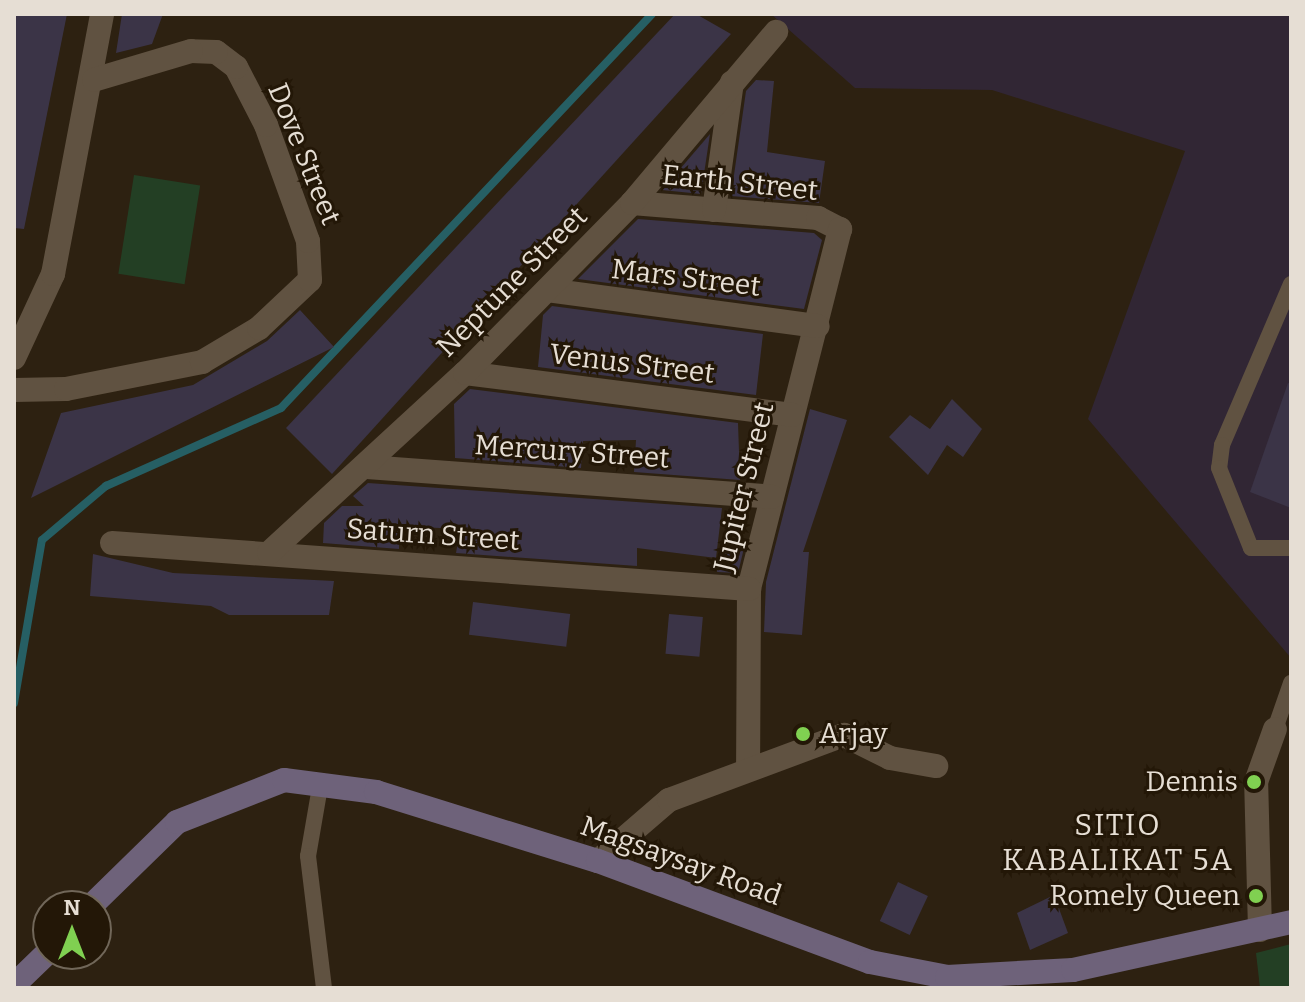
<!DOCTYPE html>
<html>
<head>
<meta charset="utf-8">
<style>
	body { margin:0 }
	#map { position:relative; width:1305px; height:1002px; overflow:hidden; background:#2d2111; font-family:Bitter,serif }
	div>[style] { position:absolute }
	.industrial>* { inset:0; background:#312634 }
	.green>* { inset:0; background:#233f24; transform-origin:0 0 }
	.stream>* { height:8px; margin:-4px; padding:0 4px; transform-origin:4px; border-radius:4px; background:#265f64 }
	.building>* { inset:0; background:#3b3447; transform-origin:0 0 }
	.lane>* { height:16px; margin:-8px; padding:0 8px; transform-origin:8px; border-radius:8px; background:#605241 }
	.street>* { height:24px; margin:-12px; padding:0 12px; transform-origin:12px; border-radius:12px; background:#605241 }
	.secondary>* { height:24px; margin:-12px; padding:0 12px; transform-origin:12px; border-radius:12px; background:#6e627a }
	.dots>* { width:22px; height:22px; translate:-50% -50%; box-sizing:border-box; border:4px solid #231707; border-radius:50% }
	span { translate:-50% -50%; white-space:nowrap; text-align:center; line-height:1.15; -webkit-text-stroke:6px #231707; paint-order:stroke }
	.street-label { font-size:28px; color:#e6ded4 }
	.poi-label { font-size:28px; color:#e6ded4 }
	.left { translate:0 -50%; text-align:left }
	.right { translate:-100% -50%; text-align:right }
	.neighbourhood-label { font-size:30px; color:#e6ded4; letter-spacing:2px }
	.frame { position:absolute; inset:0; border:16px solid #e6ded4; pointer-events:none }
	.north { position:absolute; left:32px; top:890px; width:80px; height:80px; box-sizing:border-box; background:#231707; border:2px solid #716759; border-radius:50%; rotate:0deg; font-size:22px; font-weight:700; line-height:32px; text-align:center; color:#e6ded4 }
	.north::after { content:''; display:block; margin:auto; width:28px; height:36px; background:#80d051; clip-path:polygon(50% 0,100% 100%,50% 72%,0 100%) }
</style>
</head>
<body>
<div id="map">
	<div class="industrial">
		<div style="clip-path:polygon(771px 14px,1291px 14px,1291px 658px,1088px 419px,1185px 151px,992px 90px,855px 88px)"></div>
	</div>
	<div class="green">
		<div style="left:134px;top:175px;width:67px;height:100px;rotate:9deg"></div>
		<div style="clip-path:polygon(1291px 944px,1291px 988px,1260px 988px,1256px 953px)"></div>
	</div>
	<div class="stream">
		<div style="left:14px;top:703px;width:165px;rotate:-80.3deg"></div>
		<div style="left:42px;top:540px;width:84px;rotate:-40.2deg"></div>
		<div style="left:106px;top:486px;width:192px;rotate:-24deg"></div>
		<div style="left:281px;top:408px;width:541px;rotate:-46.72deg"></div>
	</div>
	<div class="building">
		<div style="clip-path:polygon(14px 14px,67px 14px,24px 229px,14px 228px)"></div>
		<div style="clip-path:polygon(122px 14px,163px 14px,152px 44px,116px 53px)"></div>
		<div style="clip-path:polygon(675px 14px,696px 14px,731px 34px,332px 474px,286px 428px)"></div>
		<div style="clip-path:polygon(756px 80px,774px 81px,767px 152px,825px 161px,819px 203px,731px 196px,746px 91px)"></div>
		<div style="clip-path:polygon(710px 134px,701px 194px,662px 190px)"></div>
		<div style="clip-path:polygon(638px 219px,814px 233px,822px 240px,804px 309px,578px 279px)"></div>
		<div style="clip-path:polygon(552px 306px,763px 334px,756px 395px,538px 367px,543px 315px)"></div>
		<div style="clip-path:polygon(300px 310px,334px 347px,31px 498px,61px 413px,193px 385px,267px 341px)"></div>
		<div style="clip-path:polygon(1288px 383px,1291px 384px,1291px 508px,1250px 492px)"></div>
		<div style="clip-path:polygon(470px 389px,738px 423px,740px 480px,634px 472px,636px 440px,583px 441px,581px 468px,455px 458px,454px 404px)"></div>
		<div style="clip-path:polygon(952px 399px,982px 429px,963px 457px,947px 445px,928px 475px,889px 437px,910px 415px,930px 429px)"></div>
		<div style="clip-path:polygon(810px 409px,847px 420px,803px 552px,809px 552px,802px 635px,764px 632px,766px 582px)"></div>
		<div style="clip-path:polygon(368px 483px,722px 508px,716px 558px,637px 548px,637px 566px,456px 553px,460px 529px,399px 526px,399px 549px,323px 543px,324px 523px,342px 506px,364px 506px,353px 496px)"></div>
		<div style="clip-path:polygon(722px 540px,745px 544px,738px 573px,717px 572px)"></div>
		<div style="clip-path:polygon(93px 554px,173px 573px,334px 581px,329px 615px,229px 615px,211px 606px,90px 596px)"></div>
		<div style="left:473px;top:602px;width:98px;height:33px;rotate:7deg"></div>
		<div style="left:669px;top:614px;width:34px;height:40px;rotate:5deg"></div>
		<div style="left:898px;top:882px;width:33px;height:43px;rotate:25deg"></div>
		<div style="clip-path:polygon(1054px 895px,1068px 933px,1030px 950px,1017px 913px)"></div>
	</div>
	<div class="lane">
		<div style="left:1291px;top:284px;width:175px;rotate:113.2deg"></div>
		<div style="left:1222px;top:445px;width:23px;rotate:97deg"></div>
		<div style="left:1219px;top:468px;width:86px;rotate:68.2deg"></div>
		<div style="left:1251px;top:548px;width:40px"></div>
		<div style="left:1275px;top:729px;width:49px;rotate:-70.8deg"></div>
		<div style="left:321px;top:781px;width:76px;rotate:99.8deg"></div>
		<div style="left:308px;top:856px;width:133px;rotate:83.1deg"></div>
	</div>
	<div class="street">
		<div style="left:632px;top:203px;width:187px;rotate:4.6deg"></div>
		<div style="left:818px;top:218px;width:25px;rotate:27deg"></div>
		<div style="left:840px;top:229px;width:371px;rotate:104.2deg"></div>
		<div style="left:749px;top:589px;width:177px;rotate:90.3deg"></div>
		<div style="left:714px;top:210px;width:129px;rotate:-82deg"></div>
		<div style="left:547px;top:290px;width:273px;rotate:7.6deg"></div>
		<div style="left:14px;top:358px;width:93px;rotate:-65.1deg"></div>
		<div style="left:53px;top:274px;width:265px;rotate:-79.3deg"></div>
		<div style="left:465px;top:373px;width:330px;rotate:7.3deg"></div>
		<div style="left:14px;top:390px;width:52px;rotate:-1.1deg"></div>
		<div style="left:66px;top:389px;width:139px;rotate:-11.2deg"></div>
		<div style="left:202px;top:362px;width:66px;rotate:-30.8deg"></div>
		<div style="left:259px;top:328px;width:70px;rotate:-43.3deg"></div>
		<div style="left:310px;top:280px;width:39px;rotate:-93deg"></div>
		<div style="left:308px;top:241px;width:123px;rotate:-109.9deg"></div>
		<div style="left:266px;top:125px;width:65px;rotate:-117.3deg"></div>
		<div style="left:236px;top:67px;width:25px;rotate:-143deg"></div>
		<div style="left:216px;top:52px;width:25px;rotate:-178deg"></div>
		<div style="left:191px;top:51px;width:101px;rotate:163.4deg"></div>
		<div style="left:367px;top:467px;width:406px;rotate:4.2deg"></div>
		<div style="left:112px;top:543px;width:639px;rotate:4.13deg"></div>
		<div style="left:269px;top:553px;width:266px;rotate:-42.6deg"></div>
		<div style="left:465px;top:373px;width:238px;rotate:-45.5deg"></div>
		<div style="left:632px;top:203px;width:224px;rotate:-49.9deg"></div>
		<div style="left:598px;top:861px;width:94px;rotate:-40.7deg"></div>
		<div style="left:669px;top:800px;width:187px;rotate:-20.4deg"></div>
		<div style="left:844px;top:735px;width:51px;rotate:26.6deg"></div>
		<div style="left:890px;top:758px;width:47px;rotate:9.9deg"></div>
		<div style="left:1260px;top:930px;width:148px;rotate:-91.5deg"></div>
		<div style="left:1256px;top:782px;width:56px;rotate:-70.3deg"></div>
	</div>
	<div class="secondary">
		<div style="left:91px;top:906px;width:120px;rotate:-44.3deg"></div>
		<div style="left:177px;top:822px;width:115px;rotate:-21.4deg"></div>
		<div style="left:284px;top:780px;width:93px;rotate:7.4deg"></div>
		<div style="left:376px;top:792px;width:232px;rotate:17.3deg"></div>
		<div style="left:598px;top:861px;width:290px;rotate:20.4deg"></div>
		<div style="left:870px;top:962px;width:78px;rotate:11deg"></div>
		<div style="left:947px;top:977px;width:126px;rotate:-3.2deg"></div>
		<div style="left:1073px;top:970px;width:223px;rotate:-12.4deg"></div>
		<div style="left:14px;top:985px;width:47px;rotate:-44.1deg"></div>
	</div>
	<div class="dots">
		<div style="left:803px;top:734px;background:#80d051"></div>
		<div style="left:1254px;top:782px;background:#80d051"></div>
		<div style="left:1256px;top:896px;background:#80d051"></div>
	</div>
	<div class="street-label">
		<span style="left:304px;top:154px;rotate:68deg">Dove Street</span>
		<span style="left:740px;top:183px;rotate:6deg">Earth Street</span>
		<span style="left:686px;top:278px;rotate:7deg">Mars Street</span>
		<span style="left:512px;top:282px;rotate:-45deg">Neptune Street</span>
		<span style="left:632px;top:364px;rotate:7deg">Venus Street</span>
		<span style="left:572px;top:452px;rotate:4deg">Mercury Street</span>
		<span style="left:744px;top:487px;rotate:-76deg">Jupiter Street</span>
		<span style="left:433px;top:535px;rotate:4deg">Saturn Street</span>
		<span style="left:681px;top:861px;rotate:20deg">Magsaysay Road</span>
	</div>
	<div class="poi-label">
		<span class="left" style="left:819px;top:734px">Arjay</span>
		<span class="right" style="left:1238px;top:782px">Dennis</span>
		<span class="right" style="left:1240px;top:896px">Romely Queen</span>
	</div>
	<div class="neighbourhood-label">
		<span style="left:1118px;top:842px">SITIO<br>KABALIKAT 5A</span>
	</div>
	<div class="frame"></div>
	<div class="north">N</div>
</div>
</body>
</html>
